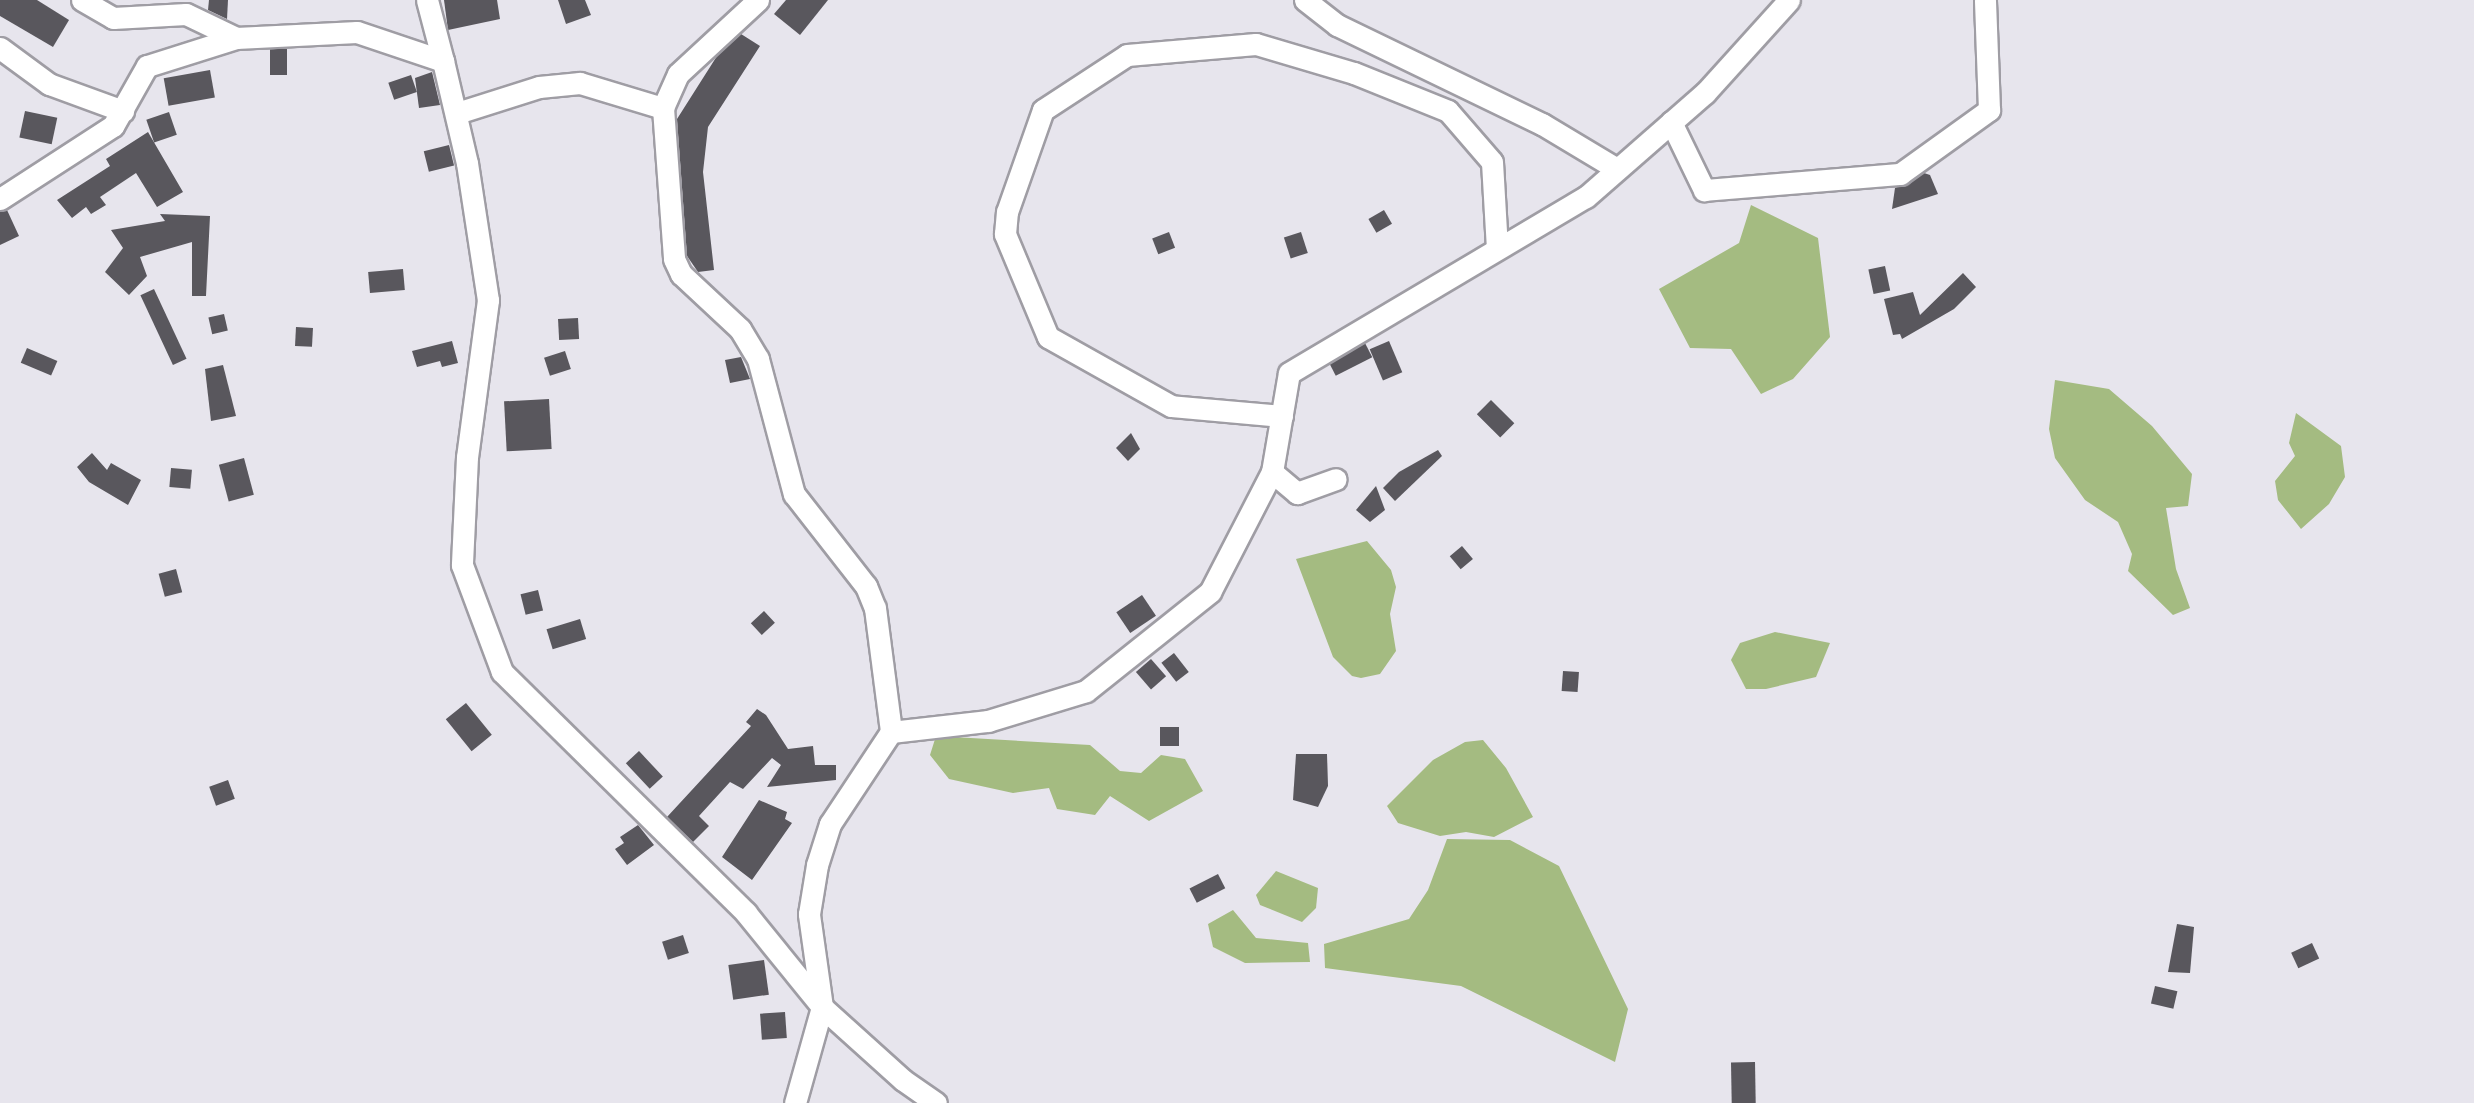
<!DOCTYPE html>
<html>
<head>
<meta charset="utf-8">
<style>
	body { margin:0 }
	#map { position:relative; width:2474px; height:1103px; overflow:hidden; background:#e7e5ed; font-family:Merriweather,serif }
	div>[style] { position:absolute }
	.forest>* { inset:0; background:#a4bb81 }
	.building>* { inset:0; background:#59575d; transform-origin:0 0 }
	.roads { filter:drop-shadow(2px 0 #9f9da4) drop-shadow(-2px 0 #9f9da4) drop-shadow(0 2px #9f9da4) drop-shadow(0 -2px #9f9da4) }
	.minor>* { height:21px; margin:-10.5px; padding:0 10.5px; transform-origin:10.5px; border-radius:10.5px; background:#fff }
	span { translate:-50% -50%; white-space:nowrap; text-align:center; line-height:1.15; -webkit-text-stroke:7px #f5f3fa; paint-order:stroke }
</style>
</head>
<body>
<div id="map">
	<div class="forest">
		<div style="clip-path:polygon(1751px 205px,1818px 238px,1830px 337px,1793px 379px,1761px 394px,1731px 349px,1690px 348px,1659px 289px,1739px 243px)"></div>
		<div style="clip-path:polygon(2055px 380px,2109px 389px,2152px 426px,2192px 474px,2188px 506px,2166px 508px,2176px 569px,2190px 608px,2173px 615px,2128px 571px,2132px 554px,2118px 522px,2085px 500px,2055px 458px,2049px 429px)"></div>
		<div style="clip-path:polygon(2296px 413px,2341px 446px,2345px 477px,2329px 504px,2301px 529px,2278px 500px,2275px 481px,2295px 456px,2289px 443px)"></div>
		<div style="clip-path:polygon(1367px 541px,1391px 570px,1396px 587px,1390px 614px,1396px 651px,1380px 674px,1361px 678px,1352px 676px,1333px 657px,1296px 559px)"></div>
		<div style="clip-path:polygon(1775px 632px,1830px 643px,1816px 677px,1766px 689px,1746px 689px,1731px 660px,1740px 643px)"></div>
		<div style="clip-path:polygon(936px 736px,1090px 745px,1120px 771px,1141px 773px,1161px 755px,1185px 759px,1203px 791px,1149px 821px,1110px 796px,1095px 815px,1057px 809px,1049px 788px,1013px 793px,949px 779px,930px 755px)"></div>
		<div style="clip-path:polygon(1483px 740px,1506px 768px,1533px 817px,1494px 837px,1466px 832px,1440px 836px,1398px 823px,1387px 806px,1433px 760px,1465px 742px)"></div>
		<div style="clip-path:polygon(1447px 839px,1510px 840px,1559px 866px,1628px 1009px,1615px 1062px,1461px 986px,1325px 968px,1324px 944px,1409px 919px,1428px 890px)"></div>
		<div style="clip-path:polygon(1276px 871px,1318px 888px,1316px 908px,1302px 922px,1260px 905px,1256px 895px)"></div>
		<div style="clip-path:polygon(1233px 910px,1256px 938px,1308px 943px,1310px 962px,1245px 963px,1213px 947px,1208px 924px)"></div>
	</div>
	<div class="building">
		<div style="clip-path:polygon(0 0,37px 0,69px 20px,53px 47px,0 16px)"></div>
		<div style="clip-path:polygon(209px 0,228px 0,227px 19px,208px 10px)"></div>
		<div style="clip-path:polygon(444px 0,497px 0,500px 19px,448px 30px)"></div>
		<div style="clip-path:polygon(558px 0,585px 0,591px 15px,566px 24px)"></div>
		<div style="clip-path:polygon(786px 0,828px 0,800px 35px,774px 14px)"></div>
		<div style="clip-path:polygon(741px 34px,760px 46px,708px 127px,703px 172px,714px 270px,698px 272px,687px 256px,677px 119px,717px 56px)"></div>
		<div style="left:270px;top:49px;width:17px;height:26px"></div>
		<div style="left:210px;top:70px;width:28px;height:47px;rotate:80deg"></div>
		<div style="clip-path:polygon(432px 72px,440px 105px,419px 108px,415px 78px)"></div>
		<div style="left:411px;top:75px;width:18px;height:24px;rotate:71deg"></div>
		<div style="left:25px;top:111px;width:33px;height:27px;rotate:12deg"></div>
		<div style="left:169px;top:112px;width:24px;height:24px;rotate:71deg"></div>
		<div style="clip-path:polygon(148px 132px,183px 192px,157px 207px,136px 173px,100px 197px,106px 205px,91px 214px,86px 207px,72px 218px,57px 200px,110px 166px,106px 159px)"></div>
		<div style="left:449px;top:145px;width:21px;height:26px;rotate:76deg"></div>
		<div style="clip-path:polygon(1924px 173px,1930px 175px,1938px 194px,1892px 209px,1895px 188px)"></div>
		<div style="clip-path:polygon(7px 210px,19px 236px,0 245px,0 212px)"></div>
		<div style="left:1384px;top:210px;width:16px;height:18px;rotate:60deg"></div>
		<div style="clip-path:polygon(160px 214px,210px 216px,206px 296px,192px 296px,192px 242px,140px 257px,147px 276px,129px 295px,105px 272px,123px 248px,111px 230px,165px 221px)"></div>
		<div style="left:1169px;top:232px;width:17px;height:18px;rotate:69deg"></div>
		<div style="left:1301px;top:232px;width:22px;height:18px;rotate:72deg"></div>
		<div style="left:1885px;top:266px;width:25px;height:17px;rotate:78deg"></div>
		<div style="left:403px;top:269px;width:21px;height:35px;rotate:85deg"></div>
		<div style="clip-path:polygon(1963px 273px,1976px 287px,1954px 309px,1902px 339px,1900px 334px,1893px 335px,1884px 299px,1913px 292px,1920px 315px)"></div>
		<div style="left:154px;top:289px;width:77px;height:15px;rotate:65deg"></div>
		<div style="left:224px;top:314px;width:17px;height:16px;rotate:77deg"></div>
		<div style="left:578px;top:318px;width:21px;height:20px;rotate:87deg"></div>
		<div style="left:296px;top:327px;width:17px;height:19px;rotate:3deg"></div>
		<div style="clip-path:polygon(452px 341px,458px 363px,442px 367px,440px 361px,417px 367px,412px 351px)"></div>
		<div style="left:1389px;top:341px;width:34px;height:21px;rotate:67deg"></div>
		<div style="left:1365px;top:343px;width:16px;height:41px;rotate:63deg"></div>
		<div style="left:27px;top:348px;width:33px;height:16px;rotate:23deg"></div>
		<div style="left:565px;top:351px;width:19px;height:22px;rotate:72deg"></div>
		<div style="clip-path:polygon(741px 357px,750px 379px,730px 383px,725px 360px)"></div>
		<div style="clip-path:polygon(223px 365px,236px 416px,211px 421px,205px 369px)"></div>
		<div style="left:549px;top:399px;width:50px;height:45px;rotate:87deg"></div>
		<div style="left:1491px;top:400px;width:33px;height:20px;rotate:45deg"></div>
		<div style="clip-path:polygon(1131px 433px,1140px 449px,1128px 461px,1116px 448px)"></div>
		<div style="clip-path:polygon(1438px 450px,1442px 456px,1395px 501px,1383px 488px,1399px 472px)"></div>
		<div style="clip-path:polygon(92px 453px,107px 470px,111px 463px,141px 480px,128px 505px,89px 482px,77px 467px)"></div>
		<div style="left:244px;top:458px;width:38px;height:26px;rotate:75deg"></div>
		<div style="left:171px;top:468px;width:21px;height:19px;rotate:5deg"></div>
		<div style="clip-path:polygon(1376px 486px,1385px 510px,1370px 522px,1356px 510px)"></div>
		<div style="left:1462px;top:546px;width:17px;height:16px;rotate:50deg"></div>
		<div style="left:176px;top:569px;width:24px;height:18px;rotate:75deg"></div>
		<div style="left:538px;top:590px;width:21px;height:18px;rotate:76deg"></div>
		<div style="left:1142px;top:595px;width:25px;height:31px;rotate:56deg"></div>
		<div style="left:764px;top:611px;width:16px;height:18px;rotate:47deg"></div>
		<div style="left:580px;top:619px;width:21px;height:35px;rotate:73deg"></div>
		<div style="left:1174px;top:653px;width:24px;height:16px;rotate:52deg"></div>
		<div style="left:1151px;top:659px;width:23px;height:20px;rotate:49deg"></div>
		<div style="left:1563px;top:671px;width:16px;height:20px;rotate:4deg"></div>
		<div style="left:466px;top:703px;width:41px;height:26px;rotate:51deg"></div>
		<div style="clip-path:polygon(757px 709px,766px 715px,788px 749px,813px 746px,815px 765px,836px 765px,836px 780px,767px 787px,781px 765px,772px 758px,743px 789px,730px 782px,699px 816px,709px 826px,693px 842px,667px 817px,751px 726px,746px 722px)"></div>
		<div style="left:1160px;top:727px;width:19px;height:19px"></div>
		<div style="left:639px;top:751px;width:35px;height:18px;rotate:47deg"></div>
		<div style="clip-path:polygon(1296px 754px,1327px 754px,1328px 786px,1318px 807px,1293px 800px)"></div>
		<div style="left:228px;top:780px;width:20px;height:20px;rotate:70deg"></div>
		<div style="clip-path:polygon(759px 800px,787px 812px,785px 819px,792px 823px,752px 880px,722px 857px)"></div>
		<div style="clip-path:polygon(638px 825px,654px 845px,627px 865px,615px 849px,624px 843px,620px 837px)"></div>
		<div style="left:1218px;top:874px;width:16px;height:32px;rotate:63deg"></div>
		<div style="clip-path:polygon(2177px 924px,2194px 927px,2190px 973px,2168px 972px)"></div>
		<div style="left:683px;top:935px;width:19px;height:22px;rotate:72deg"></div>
		<div style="left:2312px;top:943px;width:17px;height:23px;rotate:65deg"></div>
		<div style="left:764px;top:960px;width:35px;height:36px;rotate:82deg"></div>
		<div style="left:2155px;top:986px;width:23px;height:18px;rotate:13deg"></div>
		<div style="left:785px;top:1012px;width:26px;height:25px;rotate:86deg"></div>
		<div style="left:1755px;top:1062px;width:41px;height:24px;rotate:89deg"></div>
	</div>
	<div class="roads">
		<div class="minor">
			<div style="left:82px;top:0;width:36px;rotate:30deg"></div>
			<div style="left:113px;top:18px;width:73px;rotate:-3.1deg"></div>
			<div style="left:186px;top:14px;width:55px;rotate:25.6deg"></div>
			<div style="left:236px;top:38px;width:121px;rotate:-2.8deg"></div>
			<div style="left:357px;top:32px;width:91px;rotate:18.6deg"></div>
			<div style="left:443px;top:61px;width:105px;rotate:76.8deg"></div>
			<div style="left:467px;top:163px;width:139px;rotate:81.3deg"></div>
			<div style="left:488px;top:300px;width:158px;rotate:97.6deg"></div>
			<div style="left:467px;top:457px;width:108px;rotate:92.7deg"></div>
			<div style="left:462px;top:565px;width:114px;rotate:69.5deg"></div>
			<div style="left:502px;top:672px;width:343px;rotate:44.6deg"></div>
			<div style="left:746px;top:913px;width:121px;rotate:51deg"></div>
			<div style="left:822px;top:1007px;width:109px;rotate:42deg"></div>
			<div style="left:903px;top:1080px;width:40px;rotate:34.9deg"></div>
			<div style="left:427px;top:0;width:63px;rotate:75.3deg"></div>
			<div style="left:758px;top:0;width:109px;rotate:137.2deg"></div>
			<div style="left:678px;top:74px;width:37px;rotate:114deg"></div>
			<div style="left:663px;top:108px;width:151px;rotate:85.8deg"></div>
			<div style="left:674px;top:259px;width:17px;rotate:65deg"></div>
			<div style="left:681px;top:274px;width:81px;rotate:43deg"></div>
			<div style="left:740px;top:329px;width:35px;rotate:59deg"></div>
			<div style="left:758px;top:359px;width:140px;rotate:75.1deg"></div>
			<div style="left:794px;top:494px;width:117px;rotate:52deg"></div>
			<div style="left:866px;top:586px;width:24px;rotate:68deg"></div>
			<div style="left:875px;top:608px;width:125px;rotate:82.6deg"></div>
			<div style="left:1305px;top:0;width:41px;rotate:38deg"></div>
			<div style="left:1337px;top:25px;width:228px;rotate:25.8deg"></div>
			<div style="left:1542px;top:124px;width:87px;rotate:31deg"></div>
			<div style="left:0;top:48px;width:61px;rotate:36.3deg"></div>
			<div style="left:49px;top:84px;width:79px;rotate:20deg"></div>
			<div style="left:457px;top:113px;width:86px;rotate:-17.6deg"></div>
			<div style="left:539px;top:87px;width:41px;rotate:-5.6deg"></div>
			<div style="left:580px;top:83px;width:87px;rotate:16.8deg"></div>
			<div style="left:1671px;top:122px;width:76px;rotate:64.1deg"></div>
			<div style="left:1704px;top:190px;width:197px;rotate:-4.7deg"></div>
			<div style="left:1900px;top:174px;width:110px;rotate:-35.7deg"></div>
			<div style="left:1989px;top:110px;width:110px;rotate:-92.1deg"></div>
			<div style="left:0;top:199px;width:135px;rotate:-32.9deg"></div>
			<div style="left:113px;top:126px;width:69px;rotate:-60.5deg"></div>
			<div style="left:147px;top:66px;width:93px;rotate:-17.5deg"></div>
			<div style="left:1282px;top:416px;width:111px;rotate:-174.9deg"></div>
			<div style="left:1171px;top:406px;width:141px;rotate:-150.7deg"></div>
			<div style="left:1048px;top:337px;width:112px;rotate:-112.7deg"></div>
			<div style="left:1005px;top:234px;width:22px;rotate:-85deg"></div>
			<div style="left:1007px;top:212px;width:108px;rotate:-70.6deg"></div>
			<div style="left:1043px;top:110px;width:100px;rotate:-33.2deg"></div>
			<div style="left:1127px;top:55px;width:129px;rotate:-4.9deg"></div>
			<div style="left:1256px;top:44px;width:102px;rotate:16.5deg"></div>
			<div style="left:1354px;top:73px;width:101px;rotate:22deg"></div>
			<div style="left:1448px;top:111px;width:67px;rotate:49.2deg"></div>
			<div style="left:1492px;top:162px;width:87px;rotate:86.7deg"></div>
			<div style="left:1272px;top:472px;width:33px;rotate:40deg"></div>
			<div style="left:1297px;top:493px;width:41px;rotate:-19.7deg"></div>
			<div style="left:795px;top:1103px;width:100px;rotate:-74.3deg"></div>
			<div style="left:822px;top:1007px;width:94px;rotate:-98deg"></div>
			<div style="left:809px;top:914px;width:50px;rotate:-80.7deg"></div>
			<div style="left:817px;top:865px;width:43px;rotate:-72.4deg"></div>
			<div style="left:830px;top:824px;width:110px;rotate:-56.5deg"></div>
			<div style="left:891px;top:732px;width:98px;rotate:-6.5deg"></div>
			<div style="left:988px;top:721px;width:102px;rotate:-17deg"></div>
			<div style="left:1086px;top:691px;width:159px;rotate:-38.6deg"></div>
			<div style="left:1210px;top:592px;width:135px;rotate:-62.7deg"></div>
			<div style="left:1272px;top:472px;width:100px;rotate:-80.3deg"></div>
			<div style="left:1289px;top:373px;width:345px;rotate:-30.7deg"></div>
			<div style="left:1586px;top:197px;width:158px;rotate:-41.2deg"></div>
			<div style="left:1705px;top:93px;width:125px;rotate:-47.9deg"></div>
		</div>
	</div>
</div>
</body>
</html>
